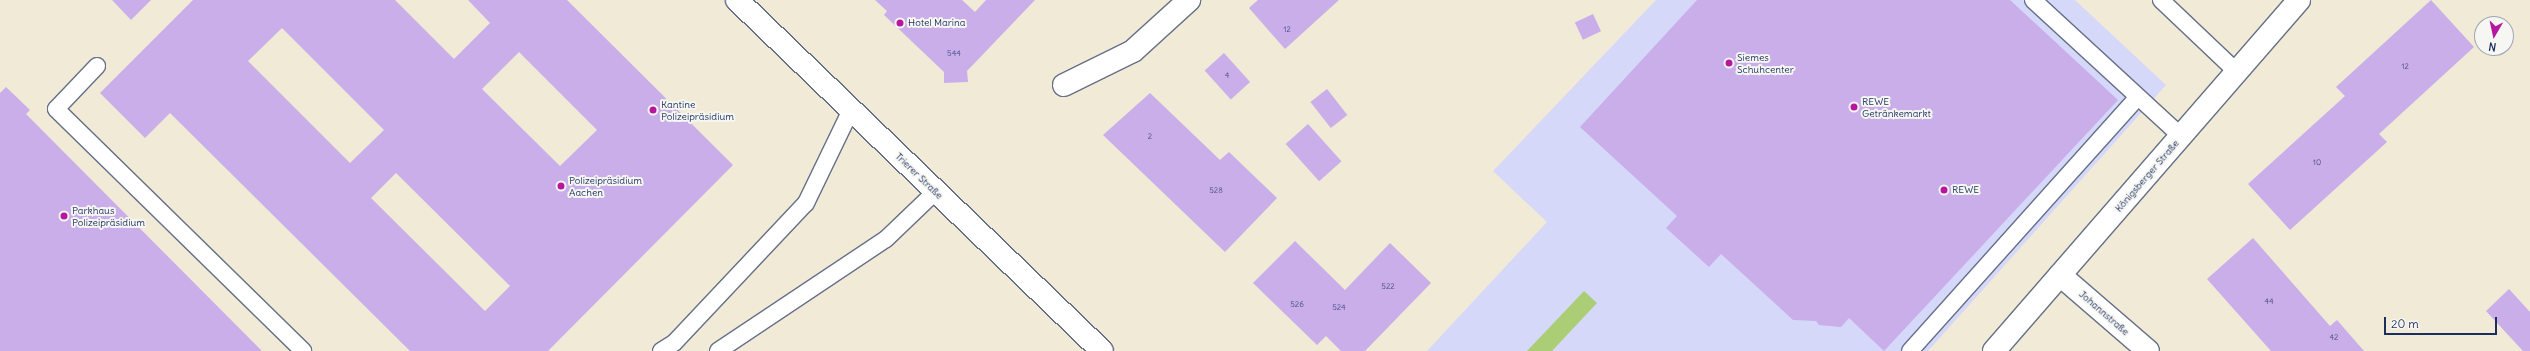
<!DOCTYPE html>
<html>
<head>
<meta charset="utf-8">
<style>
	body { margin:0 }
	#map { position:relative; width:2530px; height:351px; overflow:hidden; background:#f0ead6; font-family:Delius,sans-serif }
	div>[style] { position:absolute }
	.built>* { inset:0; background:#d6d8f9 }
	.green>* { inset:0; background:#abcd76 }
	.building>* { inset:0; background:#c9aee9; transform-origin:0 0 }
	.roads { filter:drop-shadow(1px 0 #667088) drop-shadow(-1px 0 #667088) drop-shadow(0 1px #667088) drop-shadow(0 -1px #667088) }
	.service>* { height:16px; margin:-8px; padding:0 8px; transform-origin:8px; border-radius:8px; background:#fff }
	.minor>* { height:22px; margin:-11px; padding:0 11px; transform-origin:11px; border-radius:11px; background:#fff }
	.primary>* { height:22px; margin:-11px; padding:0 11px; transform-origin:11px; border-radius:11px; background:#fff }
	.dots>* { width:11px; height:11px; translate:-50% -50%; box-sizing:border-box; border:2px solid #f6f6f2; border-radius:50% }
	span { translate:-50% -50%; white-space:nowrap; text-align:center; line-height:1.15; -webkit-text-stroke:4px #f6f6f2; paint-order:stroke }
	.number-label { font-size:8px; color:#464f81 }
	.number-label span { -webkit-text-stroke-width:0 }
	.poi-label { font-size:10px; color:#1b2f5e }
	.left { translate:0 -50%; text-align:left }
	.street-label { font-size:10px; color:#1b2f5e }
	.north { position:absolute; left:2474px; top:16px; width:40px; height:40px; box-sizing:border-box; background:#f6f6f2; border:1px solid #9ea6b7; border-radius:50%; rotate:189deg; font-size:11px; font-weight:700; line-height:16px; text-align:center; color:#1b2f5e }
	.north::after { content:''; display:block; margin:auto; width:14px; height:18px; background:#b5179e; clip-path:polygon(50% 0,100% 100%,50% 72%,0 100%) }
	.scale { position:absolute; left:2384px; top:317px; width:113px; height:18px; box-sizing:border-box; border:2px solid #1b2f5e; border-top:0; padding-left:5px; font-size:12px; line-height:14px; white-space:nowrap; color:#1b2f5e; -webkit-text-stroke:3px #f6f6f2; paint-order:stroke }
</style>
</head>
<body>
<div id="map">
	<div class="built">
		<div style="clip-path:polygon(1656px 0,2075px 0,2166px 85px,1928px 351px,1427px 351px,1547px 222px,1493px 171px)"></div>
	</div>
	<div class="green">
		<div style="clip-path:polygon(1584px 291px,1597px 303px,1552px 351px,1527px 351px)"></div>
	</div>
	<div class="building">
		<div style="clip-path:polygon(112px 0,151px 0,131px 20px)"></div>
		<div style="clip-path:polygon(evenodd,193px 0,395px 0,454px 59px,490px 23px,468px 0,567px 0,733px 165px,548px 351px,410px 351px,170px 113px,145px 138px,100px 93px,193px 0,282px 28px,384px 130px,350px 163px,248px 61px,282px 28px,193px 0,519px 52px,597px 130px,560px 166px,482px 89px,519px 52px,193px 0,396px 173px,510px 286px,485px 311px,371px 198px,396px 173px)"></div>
		<div style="clip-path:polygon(875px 0,962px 0,975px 12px,986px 0,1035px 0,967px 71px,968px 82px,944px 83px,944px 72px,884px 15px,887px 11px)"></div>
		<div style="clip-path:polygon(1258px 0,1339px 0,1285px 49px,1249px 8px)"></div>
		<div style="clip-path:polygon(1697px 0,2010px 0,2118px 100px,1884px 351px,1849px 318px,1841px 327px,1819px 325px,1816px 321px,1793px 320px,1721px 254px,1709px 267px,1666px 228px,1677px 216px,1580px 127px)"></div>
		<div style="clip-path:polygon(2431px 0,2474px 47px,2379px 134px,2387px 142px,2290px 230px,2248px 184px,2345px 96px,2336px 87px)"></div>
		<div style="left:1593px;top:14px;width:19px;height:20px;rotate:65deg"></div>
		<div style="left:1224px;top:53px;width:39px;height:26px;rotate:48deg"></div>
		<div style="clip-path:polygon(6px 87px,30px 110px,26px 114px,262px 351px,0 351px,0 93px)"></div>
		<div style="left:1327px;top:89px;width:33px;height:21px;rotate:52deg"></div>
		<div style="clip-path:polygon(1150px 93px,1220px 160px,1229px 152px,1277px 198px,1225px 252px,1103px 135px)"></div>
		<div style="left:1308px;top:124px;width:50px;height:30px;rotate:48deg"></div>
		<div style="clip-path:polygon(2253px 238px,2330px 326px,2337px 320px,2364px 351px,2271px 351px,2207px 279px)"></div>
		<div style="clip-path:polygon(1295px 241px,1345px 290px,1390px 243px,1431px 283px,1365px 351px,1341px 351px,1326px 336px,1317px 345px,1253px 283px)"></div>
		<div style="clip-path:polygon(2509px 289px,2530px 312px,2530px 351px,2523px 351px,2486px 311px)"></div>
	</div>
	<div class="roads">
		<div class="service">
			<div style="left:2033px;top:0;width:201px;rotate:42.6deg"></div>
			<div style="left:2161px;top:0;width:105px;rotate:43.5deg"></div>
			<div style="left:97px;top:66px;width:59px;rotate:133.6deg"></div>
			<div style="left:56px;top:109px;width:346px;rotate:44.4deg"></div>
			<div style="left:661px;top:351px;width:15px;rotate:-32deg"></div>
			<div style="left:674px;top:343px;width:192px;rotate:-46.7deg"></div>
			<div style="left:806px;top:203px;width:103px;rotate:-64.2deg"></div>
			<div style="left:718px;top:351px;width:202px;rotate:-33.7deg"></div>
			<div style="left:886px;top:239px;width:68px;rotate:-43.8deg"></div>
			<div style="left:1910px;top:351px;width:341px;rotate:-48.1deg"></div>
		</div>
		<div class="minor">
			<div style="left:1064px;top:85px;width:77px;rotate:-26.2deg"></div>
			<div style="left:1133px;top:51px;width:76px;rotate:-42.3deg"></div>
			<div style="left:2060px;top:275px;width:116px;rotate:40.8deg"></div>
			<div style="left:1994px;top:351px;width:465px;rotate:-49deg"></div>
		</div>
		<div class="primary">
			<div style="left:737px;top:0;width:506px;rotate:43.88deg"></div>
		</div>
	</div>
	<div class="dots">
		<div style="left:900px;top:23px;background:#b5179e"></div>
		<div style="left:1729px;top:63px;background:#b5179e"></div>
		<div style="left:1854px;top:107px;background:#b5179e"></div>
		<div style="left:653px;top:110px;background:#b5179e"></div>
		<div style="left:561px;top:186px;background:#b5179e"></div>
		<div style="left:1944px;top:190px;background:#b5179e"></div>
		<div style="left:64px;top:216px;background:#b5179e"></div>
	</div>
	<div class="number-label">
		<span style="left:1287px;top:30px">12</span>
		<span style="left:954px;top:54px">544</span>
		<span style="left:2405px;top:67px">12</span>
		<span style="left:1227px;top:76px">4</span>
		<span style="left:1150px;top:137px">2</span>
		<span style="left:2317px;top:163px">10</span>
		<span style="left:1216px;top:191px">528</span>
		<span style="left:1388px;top:287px">522</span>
		<span style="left:2269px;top:302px">44</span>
		<span style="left:1297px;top:305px">526</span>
		<span style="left:1339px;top:308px">524</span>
		<span style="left:2334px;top:338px">42</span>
	</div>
	<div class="poi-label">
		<span class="left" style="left:908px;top:23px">Hotel Marina</span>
		<span class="left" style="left:1737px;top:63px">Siemes<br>Schuhcenter</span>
		<span class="left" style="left:1862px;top:107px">REWE<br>Getränkemarkt</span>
		<span class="left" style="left:661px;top:110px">Kantine<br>Polizeipräsidium</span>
		<span class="left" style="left:569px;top:186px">Polizeipräsidium<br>Aachen</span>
		<span class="left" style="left:1952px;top:190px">REWE</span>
		<span class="left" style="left:72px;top:216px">Parkhaus<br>Polizeipräsidium</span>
	</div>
	<div class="street-label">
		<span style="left:919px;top:176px;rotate:44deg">Trierer Straße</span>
		<span style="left:2147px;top:176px;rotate:-49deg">Königsberger Straße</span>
		<span style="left:2104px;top:313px;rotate:41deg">Johannstraße</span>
	</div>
	<div class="north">N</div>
	<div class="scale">20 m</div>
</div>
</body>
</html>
